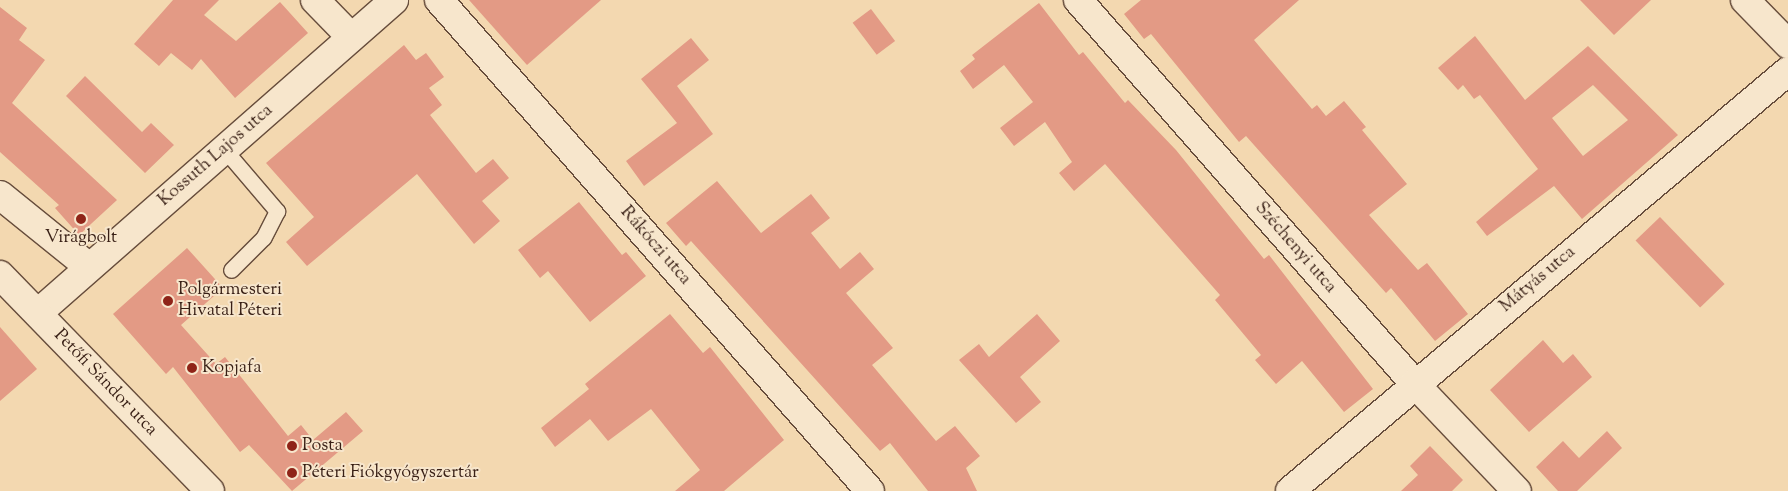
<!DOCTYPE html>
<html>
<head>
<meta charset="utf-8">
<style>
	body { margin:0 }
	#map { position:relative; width:1788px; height:491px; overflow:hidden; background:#f3d8b0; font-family:"Sorts Mill Goudy",serif }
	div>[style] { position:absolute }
	.building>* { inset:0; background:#e39a85; transform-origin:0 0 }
	.roads { filter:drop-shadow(1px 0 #674d3c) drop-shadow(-1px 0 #674d3c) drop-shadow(0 1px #674d3c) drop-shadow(0 -1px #674d3c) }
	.lane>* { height:15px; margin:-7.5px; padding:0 7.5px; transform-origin:7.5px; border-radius:7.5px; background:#f7e6cc }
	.street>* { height:28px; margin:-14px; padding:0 14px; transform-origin:14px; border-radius:14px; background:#f7e6cc }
	.secondary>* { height:28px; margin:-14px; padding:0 14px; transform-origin:14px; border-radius:14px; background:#f7e6cc }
	.dots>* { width:14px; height:14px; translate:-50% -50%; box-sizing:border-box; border:2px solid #f7e6cc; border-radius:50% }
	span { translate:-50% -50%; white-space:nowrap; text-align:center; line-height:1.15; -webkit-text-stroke:4px #f7e6cc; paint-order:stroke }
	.street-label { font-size:18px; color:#381f15 }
	.poi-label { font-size:18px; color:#381f15 }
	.left { translate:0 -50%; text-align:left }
</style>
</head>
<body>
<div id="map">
	<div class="building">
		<div style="clip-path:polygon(173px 0,219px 0,204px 15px,236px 41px,280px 2px,308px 33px,235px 98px,201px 59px,192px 70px,171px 53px,159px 66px,134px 44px)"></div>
		<div style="clip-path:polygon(469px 0,601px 0,527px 65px)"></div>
		<div style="clip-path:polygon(1141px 0,1299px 0,1254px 40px,1312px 109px,1317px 105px,1326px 116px,1344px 101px,1366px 127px,1362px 130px,1407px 184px,1369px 215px,1418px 270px,1427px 263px,1468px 314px,1435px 341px,1391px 288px,1386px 293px,1246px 136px,1239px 142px,1151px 34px,1144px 39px,1124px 14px)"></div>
		<div style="clip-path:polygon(1580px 0,1651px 0,1614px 35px)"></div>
		<div style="clip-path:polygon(1039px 3px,1079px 55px,1083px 52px,1125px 103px,1128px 100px,1176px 150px,1264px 259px,1269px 255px,1373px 389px,1344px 412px,1302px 361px,1276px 384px,1255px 360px,1261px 355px,1215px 300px,1220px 295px,1105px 164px,1074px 191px,1059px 173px,1072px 162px,1045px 122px,1014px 146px,1000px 128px,1033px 102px,1004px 65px,973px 89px,960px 71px,975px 59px,972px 55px)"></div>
		<div style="clip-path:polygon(0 7px,27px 28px,19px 40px,45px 60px,12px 103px,117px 200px,79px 235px,55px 208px,59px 205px,0 152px)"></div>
		<div style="left:871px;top:9px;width:40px;height:23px;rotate:53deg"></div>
		<div style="clip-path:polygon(evenodd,1475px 36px,1525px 100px,1588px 46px,1678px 135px,1582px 219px,1554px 186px,1487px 236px,1476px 222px,1538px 169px,1480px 95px,1474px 99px,1463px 85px,1458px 90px,1438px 68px,1475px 36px,1593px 85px,1628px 120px,1583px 156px,1552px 118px,1593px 85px)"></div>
		<div style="clip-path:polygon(691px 38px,709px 60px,677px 86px,713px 134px,644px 186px,626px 161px,677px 123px,641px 79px)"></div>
		<div style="clip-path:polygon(404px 45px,416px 60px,426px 53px,444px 77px,429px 88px,442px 105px,430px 115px,476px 173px,493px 159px,509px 178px,482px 201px,500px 221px,474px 244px,417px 174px,307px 266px,286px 242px,314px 217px,266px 163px)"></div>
		<div style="clip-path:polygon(85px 76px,142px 132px,151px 123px,174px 145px,145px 173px,66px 96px)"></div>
		<div style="clip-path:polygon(717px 181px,761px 233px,811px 194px,830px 218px,811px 233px,840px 269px,860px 252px,874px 269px,846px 293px,893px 348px,872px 365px,936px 441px,955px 426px,980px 456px,966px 468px,977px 491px,928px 491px,890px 443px,880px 451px,691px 241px,686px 246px,666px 223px)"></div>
		<div style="clip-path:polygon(579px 202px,622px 255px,626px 252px,646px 276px,590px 322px,548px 271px,540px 278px,518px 250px)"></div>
		<div style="left:1660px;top:217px;width:93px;height:34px;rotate:46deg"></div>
		<div style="clip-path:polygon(187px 248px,223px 288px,181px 325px,216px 364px,225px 357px,288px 436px,301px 425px,313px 440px,346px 412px,363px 431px,292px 491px,249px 445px,240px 452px,173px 367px,166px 374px,113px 314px)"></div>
		<div style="clip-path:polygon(670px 314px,703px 353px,710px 347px,784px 440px,724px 491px,675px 491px,700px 470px,651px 409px,608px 441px,590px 419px,555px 447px,541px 428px,589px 389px,585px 384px)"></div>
		<div style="clip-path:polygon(1037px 314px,1060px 341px,1020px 377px,1041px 402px,1016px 423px,959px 360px,979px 344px,989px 357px)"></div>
		<div style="clip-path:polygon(0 327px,37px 369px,0 401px)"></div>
		<div style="clip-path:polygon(1543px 340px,1563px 363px,1573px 354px,1592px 377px,1529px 432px,1490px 390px)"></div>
		<div style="clip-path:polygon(1607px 431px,1622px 448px,1577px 491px,1558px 491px,1536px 467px,1563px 441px,1579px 458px)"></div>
		<div style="clip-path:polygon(1430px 446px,1463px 480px,1452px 491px,1401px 491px,1418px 475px,1410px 466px)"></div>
	</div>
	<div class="roads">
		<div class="lane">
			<div style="left:224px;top:149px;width:82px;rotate:49.5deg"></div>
			<div style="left:277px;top:211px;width:30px;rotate:117deg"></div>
			<div style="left:263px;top:238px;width:45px;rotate:135deg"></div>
		</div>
		<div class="street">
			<div style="left:315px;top:0;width:52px;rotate:45.8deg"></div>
			<div style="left:439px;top:0;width:653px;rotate:48.72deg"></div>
			<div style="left:1078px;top:0;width:509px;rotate:48.74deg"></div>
			<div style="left:1414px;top:383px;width:149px;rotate:46.4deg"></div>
			<div style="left:1745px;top:0;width:62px;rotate:45.7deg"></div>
			<div style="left:0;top:195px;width:114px;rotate:39deg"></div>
			<div style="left:38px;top:313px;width:474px;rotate:-41.3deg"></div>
			<div style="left:1290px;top:491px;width:651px;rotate:-40.14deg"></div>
		</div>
		<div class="secondary">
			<div style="left:0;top:275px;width:301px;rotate:45.8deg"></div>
		</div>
	</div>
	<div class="dots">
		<div style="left:81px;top:219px;background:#8f2418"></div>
		<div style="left:168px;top:301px;background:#8f2418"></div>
		<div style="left:192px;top:368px;background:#8f2418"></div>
		<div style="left:292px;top:446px;background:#8f2418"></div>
		<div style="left:292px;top:473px;background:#8f2418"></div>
	</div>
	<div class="street-label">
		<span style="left:216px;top:156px;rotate:-41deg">Kossuth Lajos utca</span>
		<span style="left:655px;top:246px;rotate:49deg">Rákóczi utca</span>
		<span style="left:1295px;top:248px;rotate:49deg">Széchenyi utca</span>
		<span style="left:1538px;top:280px;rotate:-40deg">Mátyás utca</span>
		<span style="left:105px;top:383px;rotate:46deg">Petőfi Sándor utca</span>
	</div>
	<div class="poi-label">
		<span style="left:81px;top:238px">Virágbolt</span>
		<span class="left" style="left:178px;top:301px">Polgármesteri<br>Hivatal Péteri</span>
		<span class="left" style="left:202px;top:368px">Kopjafa</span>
		<span class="left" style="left:302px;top:446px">Posta</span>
		<span class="left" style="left:302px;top:473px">Péteri Fiókgyógyszertár</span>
	</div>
</div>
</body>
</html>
